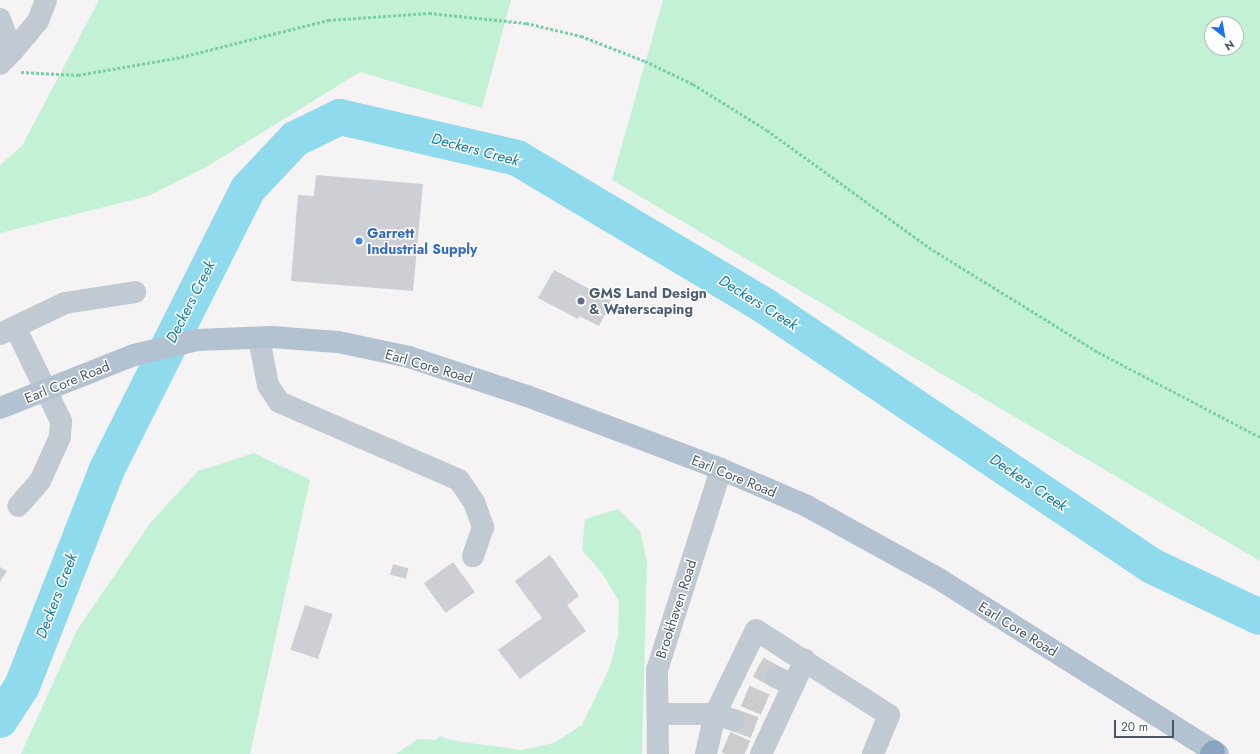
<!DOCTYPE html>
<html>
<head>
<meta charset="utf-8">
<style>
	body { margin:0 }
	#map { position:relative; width:1260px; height:754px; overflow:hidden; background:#f5f3f3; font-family:Jost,sans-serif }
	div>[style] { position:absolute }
	.green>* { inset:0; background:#c3f1d5 }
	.river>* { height:36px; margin:-18px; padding:0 18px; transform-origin:18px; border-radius:18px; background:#90daee }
	.building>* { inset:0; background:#cdcfd5; transform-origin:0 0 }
	.minor-tunnel>* { height:22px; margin-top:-11px; transform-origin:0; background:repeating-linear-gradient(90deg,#caccce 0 22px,transparent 0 33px) }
	.path>* { height:2.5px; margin-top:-1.25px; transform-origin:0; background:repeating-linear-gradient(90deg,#7ad0a6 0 3px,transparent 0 5px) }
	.minor>* { height:22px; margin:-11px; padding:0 11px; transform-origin:11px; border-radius:11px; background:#c1cad2 }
	.major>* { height:22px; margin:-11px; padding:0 11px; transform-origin:11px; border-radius:11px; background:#b3c2d1 }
	.highway>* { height:22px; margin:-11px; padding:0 11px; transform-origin:11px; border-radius:11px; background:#8ba5c1 }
	.dots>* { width:11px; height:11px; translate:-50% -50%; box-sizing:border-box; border:2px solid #fff; border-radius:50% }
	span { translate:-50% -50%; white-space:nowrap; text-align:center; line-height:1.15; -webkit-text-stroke:3px #fff; paint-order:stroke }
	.shop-label { font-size:14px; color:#366cbe; font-weight:700 }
	.left { translate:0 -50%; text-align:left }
	.service-label { font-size:14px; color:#4e5e75; font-weight:700 }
	.street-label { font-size:14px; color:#4a5661 }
	.water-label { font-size:15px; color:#0c7c9b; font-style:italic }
	.north { position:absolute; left:1204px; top:16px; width:40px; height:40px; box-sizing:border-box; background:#fff; border:1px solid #b7bbc0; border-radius:50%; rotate:149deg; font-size:11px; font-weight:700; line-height:16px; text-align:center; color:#4a5661 }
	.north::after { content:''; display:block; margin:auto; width:14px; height:18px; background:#1a73e8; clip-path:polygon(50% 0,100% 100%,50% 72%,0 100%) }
	.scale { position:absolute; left:1114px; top:720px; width:60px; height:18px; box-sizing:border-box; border:2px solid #4a5661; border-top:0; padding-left:5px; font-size:12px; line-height:14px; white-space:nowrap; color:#4a5661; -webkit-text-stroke:3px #fff; paint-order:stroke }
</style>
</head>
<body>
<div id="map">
	<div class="green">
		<div style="clip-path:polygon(99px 0,511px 0,482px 108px,360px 72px,208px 166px,148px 196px,0 233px,0 165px,22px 146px)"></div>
		<div style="clip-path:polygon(evenodd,663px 0,1260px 0,1260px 561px,612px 180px,663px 0,1212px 24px,1236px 24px,1236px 48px,1212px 48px,1212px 24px)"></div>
		<div style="clip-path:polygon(254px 453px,310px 480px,250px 754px,21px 754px,77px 630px,151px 522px,198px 471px)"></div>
		<div style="clip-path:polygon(618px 509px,640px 531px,647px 562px,642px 754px,396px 754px,418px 739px,437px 740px,440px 736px,450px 740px,521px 750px,554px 743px,582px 725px,610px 667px,618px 635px,619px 601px,602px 573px,582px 550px,585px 519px)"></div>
	</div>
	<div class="river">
		<div style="left:0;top:720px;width:40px;rotate:-57.1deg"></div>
		<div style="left:22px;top:686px;width:233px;rotate:-68.6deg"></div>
		<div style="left:107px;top:469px;width:313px;rotate:-63.3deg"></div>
		<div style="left:248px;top:189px;width:69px;rotate:-46.8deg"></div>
		<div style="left:295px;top:139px;width:50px;rotate:-26.1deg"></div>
		<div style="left:340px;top:117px;width:182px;rotate:13deg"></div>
		<div style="left:517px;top:158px;width:289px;rotate:30.8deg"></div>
		<div style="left:765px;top:306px;width:466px;rotate:33.9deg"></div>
		<div style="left:1152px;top:566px;width:119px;rotate:25.3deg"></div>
	</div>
	<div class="building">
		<div style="clip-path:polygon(316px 175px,423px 184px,413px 291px,291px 281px,298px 195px,314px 196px)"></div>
		<div style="clip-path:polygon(554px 270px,612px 301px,599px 326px,579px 316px,578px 319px,538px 298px)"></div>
		<div style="clip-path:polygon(550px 555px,579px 596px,567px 605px,586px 631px,520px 679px,498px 650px,542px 618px,515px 581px)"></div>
		<div style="left:453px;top:562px;width:37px;height:36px;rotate:54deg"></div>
		<div style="left:393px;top:564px;width:16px;height:11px;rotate:15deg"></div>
		<div style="clip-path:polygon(0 567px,7px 571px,0 582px)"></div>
		<div style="left:305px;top:605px;width:29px;height:47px;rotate:18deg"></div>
	</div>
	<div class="minor-tunnel">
		<div style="left:758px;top:667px;width:21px;rotate:29deg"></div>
		<div style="left:745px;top:696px;width:23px;rotate:23deg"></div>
		<div style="left:734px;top:720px;width:23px;rotate:20deg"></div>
		<div style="left:726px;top:742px;width:22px;rotate:24deg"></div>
	</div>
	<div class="path">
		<div style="left:21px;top:72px;width:57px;rotate:3deg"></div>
		<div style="left:78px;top:75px;width:105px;rotate:-9.9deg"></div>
		<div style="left:181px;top:57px;width:152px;rotate:-14.1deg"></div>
		<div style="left:328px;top:20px;width:101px;rotate:-4deg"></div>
		<div style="left:429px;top:13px;width:98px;rotate:5.9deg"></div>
		<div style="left:526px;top:23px;width:57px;rotate:13.3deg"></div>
		<div style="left:581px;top:36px;width:69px;rotate:21.3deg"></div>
		<div style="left:645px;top:61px;width:53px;rotate:25.6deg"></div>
		<div style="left:693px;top:84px;width:87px;rotate:31.9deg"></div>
		<div style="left:767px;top:130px;width:205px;rotate:35.9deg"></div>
		<div style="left:933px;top:250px;width:194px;rotate:31.7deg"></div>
		<div style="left:1098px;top:352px;width:183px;rotate:27.7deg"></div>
	</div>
	<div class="minor">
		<div style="left:0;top:19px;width:35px;rotate:70deg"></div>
		<div style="left:12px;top:52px;width:17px;rotate:135deg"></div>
		<div style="left:12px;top:52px;width:40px;rotate:-50deg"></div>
		<div style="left:38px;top:21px;width:22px;rotate:-69deg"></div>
		<div style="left:15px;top:327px;width:105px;rotate:63.9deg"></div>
		<div style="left:61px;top:421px;width:16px;rotate:94deg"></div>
		<div style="left:60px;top:437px;width:48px;rotate:114.4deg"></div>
		<div style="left:40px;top:481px;width:33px;rotate:131deg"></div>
		<div style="left:0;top:334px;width:72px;rotate:-25.5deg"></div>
		<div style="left:65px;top:303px;width:71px;rotate:-8.9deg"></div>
		<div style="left:259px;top:338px;width:48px;rotate:79.2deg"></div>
		<div style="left:268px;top:385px;width:20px;rotate:57deg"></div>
		<div style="left:279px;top:402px;width:196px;rotate:23.4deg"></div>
		<div style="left:459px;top:480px;width:27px;rotate:56deg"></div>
		<div style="left:474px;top:502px;width:27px;rotate:70deg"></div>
		<div style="left:483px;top:527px;width:31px;rotate:109deg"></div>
		<div style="left:776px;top:677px;width:19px;rotate:25deg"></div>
		<div style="left:658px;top:714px;width:57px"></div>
		<div style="left:715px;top:714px;width:93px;rotate:-64deg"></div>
		<div style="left:756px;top:630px;width:158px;rotate:32.6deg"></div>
		<div style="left:889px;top:715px;width:42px;rotate:112.3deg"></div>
		<div style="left:658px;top:754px;width:84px;rotate:-90.7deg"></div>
		<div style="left:657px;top:670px;width:211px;rotate:-72.3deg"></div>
		<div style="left:706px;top:754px;width:41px;rotate:-77.3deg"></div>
		<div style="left:715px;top:714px;width:20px;rotate:18deg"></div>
		<div style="left:761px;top:754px;width:104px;rotate:-64.9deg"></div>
	</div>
	<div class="major">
		<div style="left:0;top:408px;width:144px;rotate:-21.6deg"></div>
		<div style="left:134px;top:355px;width:65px;rotate:-13.4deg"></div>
		<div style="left:197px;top:340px;width:74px;rotate:-2.3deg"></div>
		<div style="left:271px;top:337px;width:67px;rotate:4.3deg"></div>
		<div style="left:338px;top:342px;width:73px;rotate:11.9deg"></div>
		<div style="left:409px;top:357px;width:124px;rotate:18.3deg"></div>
		<div style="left:527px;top:396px;width:207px;rotate:20.6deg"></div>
		<div style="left:721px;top:469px;width:91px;rotate:23.2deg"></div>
		<div style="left:805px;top:505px;width:153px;rotate:28.9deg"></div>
		<div style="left:939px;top:579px;width:329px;rotate:32.1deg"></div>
	</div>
	<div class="highway">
		<div style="left:1211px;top:754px;width:4px;rotate:-45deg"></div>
	</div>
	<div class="dots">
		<div style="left:359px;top:241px;background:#3f7fe0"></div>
		<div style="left:581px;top:301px;background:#5c6f8a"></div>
	</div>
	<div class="shop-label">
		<span class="left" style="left:367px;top:241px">Garrett<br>Industrial Supply</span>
	</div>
	<div class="service-label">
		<span class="left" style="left:589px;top:301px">GMS Land Design<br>&amp; Waterscaping</span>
	</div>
	<div class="street-label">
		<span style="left:429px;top:366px;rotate:16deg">Earl Core Road</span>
		<span style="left:67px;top:382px;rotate:-22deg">Earl Core Road</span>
		<span style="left:734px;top:476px;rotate:22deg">Earl Core Road</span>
		<span style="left:676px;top:609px;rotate:-72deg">Brookhaven Road</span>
		<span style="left:1018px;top:629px;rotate:32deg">Earl Core Road</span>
	</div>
	<div class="water-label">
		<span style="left:475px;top:150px;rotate:15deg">Deckers Creek</span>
		<span style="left:191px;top:302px;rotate:-63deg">Deckers Creek</span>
		<span style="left:758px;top:303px;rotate:32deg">Deckers Creek</span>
		<span style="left:1028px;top:483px;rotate:34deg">Deckers Creek</span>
		<span style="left:57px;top:596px;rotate:-69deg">Deckers Creek</span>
	</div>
	<div class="north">N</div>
	<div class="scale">20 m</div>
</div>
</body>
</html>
